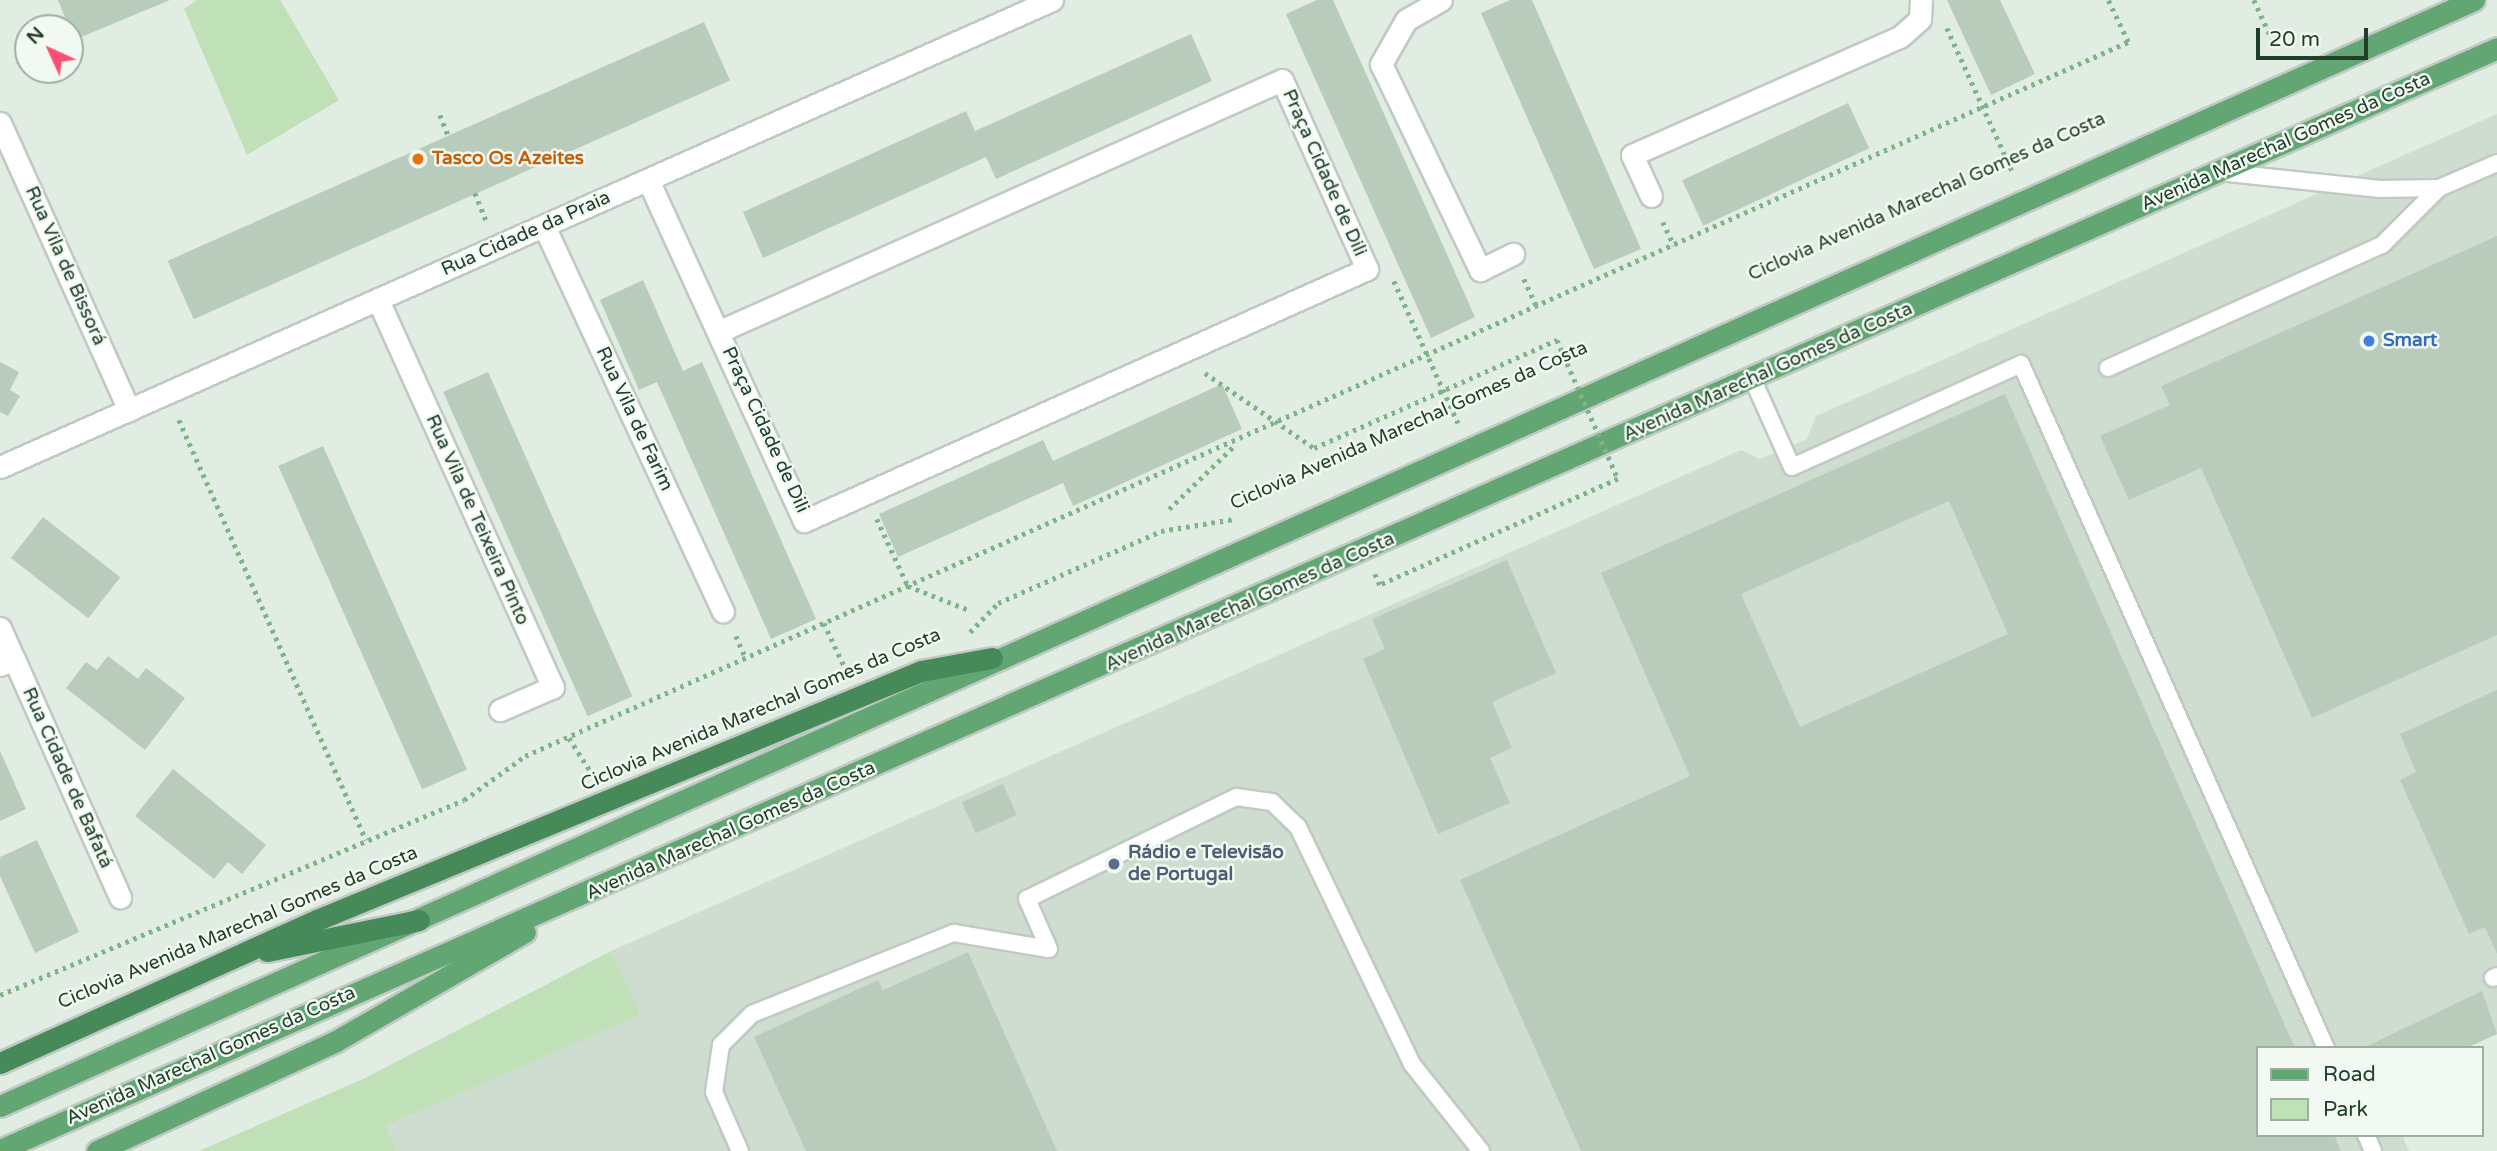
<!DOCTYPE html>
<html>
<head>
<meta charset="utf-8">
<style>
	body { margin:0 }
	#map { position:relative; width:2497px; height:1151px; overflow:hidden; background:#e1ede2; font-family:"Varela Round",sans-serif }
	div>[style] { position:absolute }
	.built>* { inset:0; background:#cfddd0 }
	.green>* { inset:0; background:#c0e0b8 }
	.building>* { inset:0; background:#b9cbbb; transform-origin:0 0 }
	.path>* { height:4.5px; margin-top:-2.25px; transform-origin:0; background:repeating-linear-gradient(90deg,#7fb38a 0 3.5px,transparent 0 8.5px) }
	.roads { filter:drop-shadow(2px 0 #c1c9c3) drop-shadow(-2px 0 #c1c9c3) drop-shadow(0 2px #c1c9c3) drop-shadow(0 -2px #c1c9c3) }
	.service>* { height:16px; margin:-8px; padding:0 8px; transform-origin:8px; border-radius:8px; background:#fff }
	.minor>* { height:21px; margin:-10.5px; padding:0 10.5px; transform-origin:10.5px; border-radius:10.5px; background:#fff }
	.primary>* { height:21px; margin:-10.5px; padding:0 10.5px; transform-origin:10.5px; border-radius:10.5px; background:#62a674 }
	.trunk>* { height:21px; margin:-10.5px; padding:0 10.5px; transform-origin:10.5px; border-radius:10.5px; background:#468a5a }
	.path-bridge>* { height:4.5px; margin-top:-2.25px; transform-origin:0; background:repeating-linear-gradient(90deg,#7fb38a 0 3.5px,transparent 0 8.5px) }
	.dots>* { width:19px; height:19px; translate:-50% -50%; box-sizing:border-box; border:4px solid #f2f9f2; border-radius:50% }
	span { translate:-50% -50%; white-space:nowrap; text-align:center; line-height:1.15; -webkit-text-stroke:5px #f2f9f2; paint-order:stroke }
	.street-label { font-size:19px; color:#203f28 }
	.food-label { font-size:19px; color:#c56008; font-weight:700 }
	.left { translate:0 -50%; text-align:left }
	.shop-label { font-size:19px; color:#366cbe; font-weight:700 }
	.service-label { font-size:19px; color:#4e5e75; font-weight:700 }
	.legend { position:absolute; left:2256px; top:1046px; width:228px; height:91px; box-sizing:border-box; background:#f2f9f2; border:2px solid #9eafa1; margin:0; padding:9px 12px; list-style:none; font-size:21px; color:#203f28 }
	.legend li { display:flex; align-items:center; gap:14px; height:35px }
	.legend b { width:35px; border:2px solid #9eafa1 }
	.north { position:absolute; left:14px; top:14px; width:70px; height:70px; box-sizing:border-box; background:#f2f9f2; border:2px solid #9eafa1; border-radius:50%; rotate:315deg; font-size:19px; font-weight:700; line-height:28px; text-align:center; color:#203f28 }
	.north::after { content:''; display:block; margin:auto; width:24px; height:32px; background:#fc4f76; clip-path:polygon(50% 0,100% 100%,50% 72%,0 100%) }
	.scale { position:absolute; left:2256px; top:28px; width:112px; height:32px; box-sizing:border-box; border:4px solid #203f28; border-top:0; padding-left:9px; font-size:21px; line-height:24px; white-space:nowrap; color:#203f28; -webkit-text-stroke:5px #f2f9f2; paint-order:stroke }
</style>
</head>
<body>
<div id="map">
	<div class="built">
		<div style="clip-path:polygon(2497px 114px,2497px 1034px,2466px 1048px,2257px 1048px,2257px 1135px,2402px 1135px,2409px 1151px,397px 1151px,386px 1126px,639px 1015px,611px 951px,1741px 450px,1760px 459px,1807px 439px,1816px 416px)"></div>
	</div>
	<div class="green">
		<div style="clip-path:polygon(197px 0,280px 0,339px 100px,247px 155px,184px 9px)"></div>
		<div style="clip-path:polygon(611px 951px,640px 1015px,386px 1126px,397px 1151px,199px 1151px,363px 1079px)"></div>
	</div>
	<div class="building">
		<div style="clip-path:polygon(58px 0,170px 0,74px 40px)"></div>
		<div style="clip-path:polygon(1317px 0,1333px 0,1475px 317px,1431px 338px,1286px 14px)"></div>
		<div style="clip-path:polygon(1510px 0,1532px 0,1641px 249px,1594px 269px,1481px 13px)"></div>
		<div style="clip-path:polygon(1947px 0,2000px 0,2035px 74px,1991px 95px)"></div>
		<div style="left:704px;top:22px;width:64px;height:587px;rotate:66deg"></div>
		<div style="clip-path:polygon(1191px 34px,1212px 81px,996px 179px,986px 157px,763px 258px,743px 212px,966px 111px,975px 131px)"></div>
		<div style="left:1848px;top:103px;width:50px;height:183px;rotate:65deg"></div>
		<div style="clip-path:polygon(2497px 236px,2497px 635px,2312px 718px,2201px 468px,2129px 500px,2100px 436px,2170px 405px,2161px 386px)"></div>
		<div style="clip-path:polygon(643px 280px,683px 371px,702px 362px,816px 619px,771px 639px,657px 382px,639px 390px,600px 300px)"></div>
		<div style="clip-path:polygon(0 362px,19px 372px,10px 390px,20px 396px,8px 416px,0 412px)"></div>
		<div style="left:488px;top:372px;width:355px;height:49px;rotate:66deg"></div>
		<div style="clip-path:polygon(1222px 384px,1242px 429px,1073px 506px,1063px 483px,898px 557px,879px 514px,1043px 440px,1053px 461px)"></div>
		<div style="clip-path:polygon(evenodd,2005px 394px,2295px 1048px,2257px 1048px,2257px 1135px,2334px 1135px,2341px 1151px,1581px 1151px,1460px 880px,1690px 776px,1601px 573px,2005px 394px,1949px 501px,2008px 634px,1800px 727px,1741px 594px,1949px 501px)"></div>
		<div style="left:323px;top:446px;width:354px;height:49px;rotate:66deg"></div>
		<div style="left:43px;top:517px;width:98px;height:52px;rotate:38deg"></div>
		<div style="clip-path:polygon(1507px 560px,1556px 673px,1492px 702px,1512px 748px,1490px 758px,1510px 803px,1438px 834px,1363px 659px,1385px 649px,1372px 619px)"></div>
		<div style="clip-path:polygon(108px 656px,138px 679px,146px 668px,185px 698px,145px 750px,66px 688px,86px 662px,97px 670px)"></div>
		<div style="clip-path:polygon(2497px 690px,2497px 954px,2485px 927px,2469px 934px,2400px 780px,2416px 772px,2400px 734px)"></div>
		<div style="clip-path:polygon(0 751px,26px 809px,0 821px)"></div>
		<div style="clip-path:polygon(173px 769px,266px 845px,242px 874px,228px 862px,214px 879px,135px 816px)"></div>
		<div style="left:1003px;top:784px;width:34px;height:45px;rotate:66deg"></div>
		<div style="clip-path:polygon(37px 840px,79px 932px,35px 953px,0 876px,0 857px)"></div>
		<div style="clip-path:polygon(968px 952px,1057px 1151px,806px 1151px,754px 1037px,878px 980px,883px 990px)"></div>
		<div style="clip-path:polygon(2482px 991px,2497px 1034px,2466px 1048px,2363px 1048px)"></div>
	</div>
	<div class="path">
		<div style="left:2254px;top:0;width:43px;rotate:65.2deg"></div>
		<div style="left:1947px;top:28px;width:159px;rotate:65.5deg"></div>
		<div style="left:440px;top:115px;width:22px;rotate:68deg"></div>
		<div style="left:475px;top:193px;width:29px;rotate:68deg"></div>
		<div style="left:1663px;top:222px;width:26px;rotate:65deg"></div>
		<div style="left:1524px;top:279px;width:31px;rotate:65deg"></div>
		<div style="left:1394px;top:281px;width:156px;rotate:65.7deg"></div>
		<div style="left:1205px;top:373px;width:132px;rotate:34.5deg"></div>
		<div style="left:179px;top:420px;width:460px;rotate:66deg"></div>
		<div style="left:1169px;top:509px;width:93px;rotate:-44.1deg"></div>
		<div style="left:877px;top:519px;width:74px;rotate:65.2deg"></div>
		<div style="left:908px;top:586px;width:66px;rotate:21.5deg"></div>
		<div style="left:1375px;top:574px;width:12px;rotate:66deg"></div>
		<div style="left:824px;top:623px;width:52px;rotate:64.9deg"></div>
		<div style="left:970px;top:632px;width:40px;rotate:-46deg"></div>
		<div style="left:998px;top:603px;width:178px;rotate:-23.8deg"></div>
		<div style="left:1161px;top:531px;width:74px;rotate:-9.3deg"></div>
		<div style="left:736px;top:636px;width:24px;rotate:66deg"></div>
		<div style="left:569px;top:738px;width:44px;rotate:57deg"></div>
		<div style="left:0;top:995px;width:503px;rotate:-22.8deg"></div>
		<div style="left:464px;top:800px;width:75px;rotate:-35.8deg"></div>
		<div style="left:525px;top:756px;width:1755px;rotate:-24.01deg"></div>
		<div style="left:2128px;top:42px;width:47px;rotate:-115.5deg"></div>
	</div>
	<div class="roads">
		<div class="service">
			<div style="left:2219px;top:172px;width:162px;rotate:6deg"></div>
			<div style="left:2380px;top:189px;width:59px;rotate:-1deg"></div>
			<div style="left:2108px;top:368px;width:300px;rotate:-24.2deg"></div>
			<div style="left:2382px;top:245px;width:81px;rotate:-45deg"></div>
			<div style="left:2439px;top:188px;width:63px;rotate:-23.3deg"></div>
			<div style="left:1753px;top:380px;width:95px;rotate:65.9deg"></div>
			<div style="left:1792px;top:467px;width:251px;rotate:-24.2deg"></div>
			<div style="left:2021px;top:364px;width:749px;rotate:65.97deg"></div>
			<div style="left:2493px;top:978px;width:4px;rotate:-27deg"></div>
			<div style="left:2366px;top:1135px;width:17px;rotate:66deg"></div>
			<div style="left:740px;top:1151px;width:64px;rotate:-113.8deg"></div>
			<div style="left:714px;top:1092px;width:48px;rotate:-81.5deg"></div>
			<div style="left:721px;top:1045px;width:44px;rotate:-45deg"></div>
			<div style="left:752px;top:1014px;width:218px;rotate:-21.9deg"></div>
			<div style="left:954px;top:933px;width:96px;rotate:9.6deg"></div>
			<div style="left:1049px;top:949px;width:55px;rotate:-113.7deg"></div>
			<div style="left:1027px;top:899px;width:233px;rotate:-26deg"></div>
			<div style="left:1236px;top:797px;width:36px;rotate:8deg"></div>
			<div style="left:1272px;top:802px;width:36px;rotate:44deg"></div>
			<div style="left:1298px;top:827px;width:263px;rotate:64.3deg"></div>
			<div style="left:1412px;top:1064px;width:111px;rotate:51.6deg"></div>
		</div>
		<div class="minor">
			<div style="left:1441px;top:0;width:40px;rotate:150.3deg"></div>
			<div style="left:1406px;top:20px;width:51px;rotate:119.6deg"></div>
			<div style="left:1381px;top:64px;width:229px;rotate:64.3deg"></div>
			<div style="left:1480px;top:270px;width:37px;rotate:-26deg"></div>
			<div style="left:0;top:123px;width:315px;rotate:65.8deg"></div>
			<div style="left:648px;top:180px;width:375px;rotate:65.4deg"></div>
			<div style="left:804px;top:521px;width:617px;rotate:-24.11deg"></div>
			<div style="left:1367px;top:269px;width:207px;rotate:-114.2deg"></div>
			<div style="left:1282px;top:80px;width:616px;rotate:155.93deg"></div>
			<div style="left:1651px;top:196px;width:45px;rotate:-114.9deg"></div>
			<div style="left:1632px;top:155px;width:293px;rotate:-23.8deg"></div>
			<div style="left:1900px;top:37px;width:27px;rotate:-42deg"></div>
			<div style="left:1920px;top:19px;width:19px;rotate:-87deg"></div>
			<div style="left:544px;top:226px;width:425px;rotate:65.1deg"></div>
			<div style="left:378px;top:300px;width:425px;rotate:65.7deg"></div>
			<div style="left:553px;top:687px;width:58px;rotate:156.5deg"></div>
			<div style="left:0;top:467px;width:1151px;rotate:-23.94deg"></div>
			<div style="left:0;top:628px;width:34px;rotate:66deg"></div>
			<div style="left:14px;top:659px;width:15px;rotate:157deg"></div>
			<div style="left:14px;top:659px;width:261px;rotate:66deg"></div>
		</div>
		<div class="primary">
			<div style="left:0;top:1106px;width:2710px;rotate:-24.09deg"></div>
			<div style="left:0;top:1150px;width:2729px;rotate:-23.81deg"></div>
			<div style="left:97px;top:1151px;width:263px;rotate:-24.7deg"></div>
			<div style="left:336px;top:1041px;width:218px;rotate:-30deg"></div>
		</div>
		<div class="trunk">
			<div style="left:267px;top:951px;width:155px;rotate:-11.5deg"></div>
			<div style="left:0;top:1063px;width:348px;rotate:-24.3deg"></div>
			<div style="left:317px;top:920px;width:653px;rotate:-22.4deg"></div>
			<div style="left:921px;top:671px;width:72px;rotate:-10.4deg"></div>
		</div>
	</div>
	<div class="path-bridge">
		<div style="left:1314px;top:448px;width:266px;rotate:-24deg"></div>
		<div style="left:1557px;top:340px;width:152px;rotate:66.3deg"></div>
		<div style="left:1618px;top:479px;width:261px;rotate:156deg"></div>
	</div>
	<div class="dots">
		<div style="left:418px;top:159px;background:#e8710a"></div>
		<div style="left:2369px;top:341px;background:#3f7fe0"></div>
		<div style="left:1114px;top:864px;background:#5c6f8a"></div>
	</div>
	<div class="street-label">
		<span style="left:2286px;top:142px;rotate:-24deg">Avenida Marechal Gomes da Costa</span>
		<span style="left:1324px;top:173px;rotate:66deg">Praça Cidade de Dili</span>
		<span style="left:1927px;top:197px;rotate:-24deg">Ciclovia Avenida Marechal Gomes da Costa</span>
		<span style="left:526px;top:234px;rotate:-24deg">Rua Cidade da Praia</span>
		<span style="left:65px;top:266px;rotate:66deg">Rua Vila de Bissorá</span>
		<span style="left:1768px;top:372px;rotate:-24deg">Avenida Marechal Gomes da Costa</span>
		<span style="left:634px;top:419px;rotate:65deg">Rua Vila de Farim</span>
		<span style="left:1409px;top:426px;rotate:-24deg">Ciclovia Avenida Marechal Gomes da Costa</span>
		<span style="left:765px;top:430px;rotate:65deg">Praça Cidade de Dili</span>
		<span style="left:477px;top:520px;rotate:66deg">Rua Vila de Teixeira Pinto</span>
		<span style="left:1250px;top:602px;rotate:-24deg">Avenida Marechal Gomes da Costa</span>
		<span style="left:761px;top:710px;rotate:-23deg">Ciclovia Avenida Marechal Gomes da Costa</span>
		<span style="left:67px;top:778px;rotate:66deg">Rua Cidade de Bafatá</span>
		<span style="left:731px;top:831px;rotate:-24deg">Avenida Marechal Gomes da Costa</span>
		<span style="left:238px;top:928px;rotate:-23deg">Ciclovia Avenida Marechal Gomes da Costa</span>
		<span style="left:211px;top:1056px;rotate:-24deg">Avenida Marechal Gomes da Costa</span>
	</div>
	<div class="food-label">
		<span class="left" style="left:432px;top:159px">Tasco Os Azeites</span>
	</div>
	<div class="shop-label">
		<span class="left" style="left:2383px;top:341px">Smart</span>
	</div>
	<div class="service-label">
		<span class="left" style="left:1128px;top:864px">Rádio e Televisão<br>de Portugal</span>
	</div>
	<ul class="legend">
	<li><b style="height:9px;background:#62a674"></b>Road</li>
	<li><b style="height:19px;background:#c0e0b8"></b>Park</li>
	</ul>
	<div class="north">N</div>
	<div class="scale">20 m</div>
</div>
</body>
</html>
